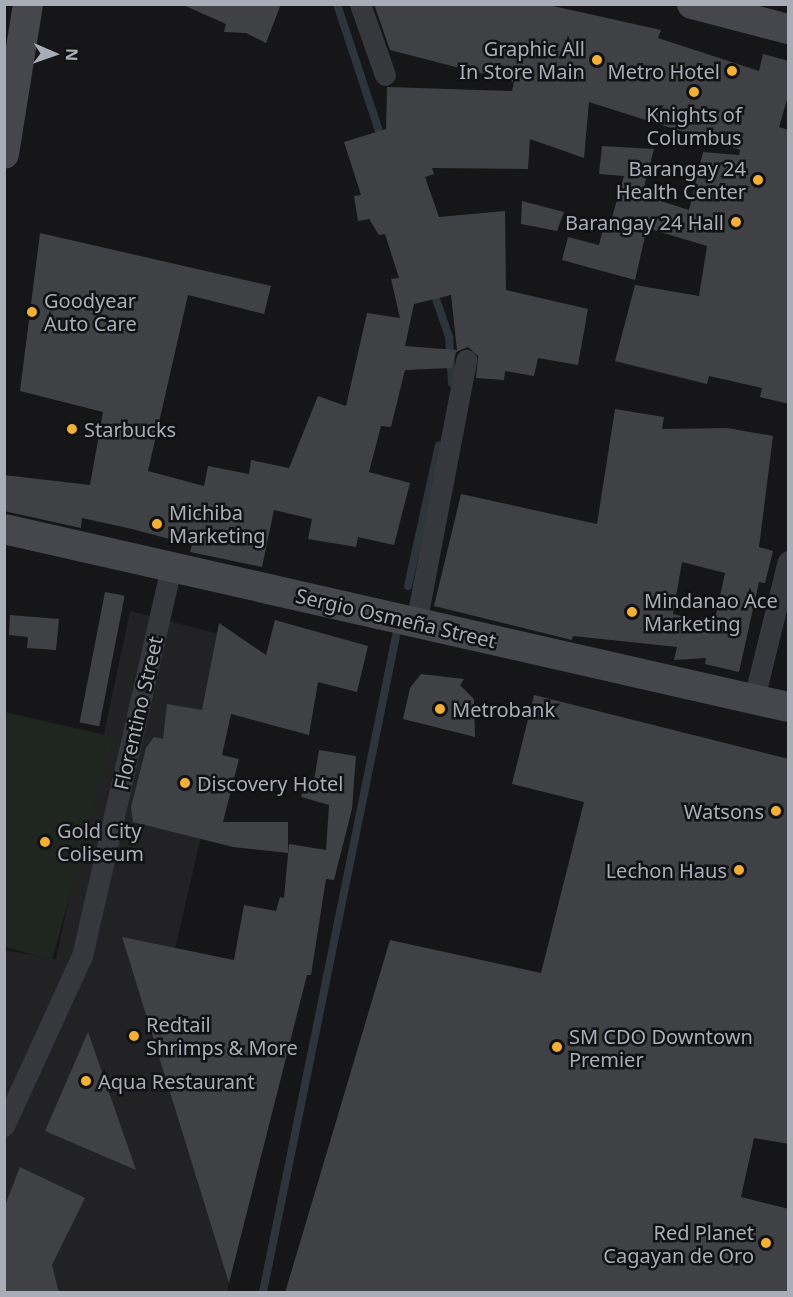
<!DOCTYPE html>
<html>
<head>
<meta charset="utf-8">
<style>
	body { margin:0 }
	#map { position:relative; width:793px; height:1297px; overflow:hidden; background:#161618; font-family:"Noto Sans",sans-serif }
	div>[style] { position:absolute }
	.built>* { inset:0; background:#222225 }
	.green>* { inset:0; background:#1e261f }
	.stream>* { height:8px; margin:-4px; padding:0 4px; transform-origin:4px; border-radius:4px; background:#2c353c }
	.building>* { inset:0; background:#404145; transform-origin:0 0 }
	.street>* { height:21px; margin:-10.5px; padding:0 10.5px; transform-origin:10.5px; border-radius:10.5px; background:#37383d }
	.secondary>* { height:30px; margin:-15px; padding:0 15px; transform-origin:15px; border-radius:15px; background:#45474d }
	.dots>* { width:16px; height:16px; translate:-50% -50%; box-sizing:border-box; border:3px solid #111113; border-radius:50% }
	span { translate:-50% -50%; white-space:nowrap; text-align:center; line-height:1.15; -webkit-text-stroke:5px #111113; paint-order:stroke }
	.poi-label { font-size:20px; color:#a8adb8 }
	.right { translate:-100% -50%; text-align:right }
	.left { translate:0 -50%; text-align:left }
	.street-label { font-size:20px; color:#a8adb8 }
	.frame { position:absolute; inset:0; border:6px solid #a8adb8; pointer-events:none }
	.north { position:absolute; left:24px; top:24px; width:60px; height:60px; -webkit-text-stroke:4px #111113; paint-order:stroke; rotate:92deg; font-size:16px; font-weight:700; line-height:24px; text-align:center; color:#a8adb8 }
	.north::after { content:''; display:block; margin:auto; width:21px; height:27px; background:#a8adb8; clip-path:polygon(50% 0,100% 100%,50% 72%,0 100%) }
</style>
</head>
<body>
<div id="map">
	<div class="built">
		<div style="clip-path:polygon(130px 611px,246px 641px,172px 962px,285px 999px,227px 1292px,5px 1292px,4px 950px,56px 959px)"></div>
	</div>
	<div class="green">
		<div style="clip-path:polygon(5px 712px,114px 737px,52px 960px,5px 947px)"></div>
	</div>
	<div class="stream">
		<div style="left:337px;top:4px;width:143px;rotate:71.7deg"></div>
		<div style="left:433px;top:290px;width:50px;rotate:71.2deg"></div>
		<div style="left:449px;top:337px;width:46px;rotate:86.3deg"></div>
		<div style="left:408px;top:586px;width:144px;rotate:-77.6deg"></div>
		<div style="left:263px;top:1292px;width:674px;rotate:-78.54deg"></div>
	</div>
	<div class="building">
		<div style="clip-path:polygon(181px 4px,281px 4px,266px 43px,246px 33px,224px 32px,226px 24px)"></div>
		<div style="clip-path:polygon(evenodd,374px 4px,544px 4px,661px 30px,658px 38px,759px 71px,763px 54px,789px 61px,789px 93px,779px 127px,789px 130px,789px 404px,760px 397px,762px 388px,709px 376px,707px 384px,615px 361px,635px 285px,699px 296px,707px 246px,647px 228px,635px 280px,562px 260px,568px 237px,599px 245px,603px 229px,608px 231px,624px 176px,599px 174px,602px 146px,654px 149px,642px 195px,689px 210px,703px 152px,739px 155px,740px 150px,589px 102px,584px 158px,530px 139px,528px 169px,432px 168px,434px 174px,425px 177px,439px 217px,505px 211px,506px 290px,588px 309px,578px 365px,538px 358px,534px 376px,505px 371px,504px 380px,476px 378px,478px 356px,468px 347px,456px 352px,452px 368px,405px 370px,391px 427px,381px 426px,369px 472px,410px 483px,394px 545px,358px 537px,356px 547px,308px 539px,312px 519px,274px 510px,262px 567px,190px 552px,192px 545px,132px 529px,82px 518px,81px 528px,4px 511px,4px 475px,90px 485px,103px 412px,20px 391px,40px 233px,271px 286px,264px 314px,188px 295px,148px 471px,204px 486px,208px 466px,249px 474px,251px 460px,289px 468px,318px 396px,346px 406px,367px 313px,400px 318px,391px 279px,399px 278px,385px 234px,379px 235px,369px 219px,358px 221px,354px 196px,361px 195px,344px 142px,386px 129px,387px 87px,512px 91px,514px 82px,390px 50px,374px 4px,451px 295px,457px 350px,405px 346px,414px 304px,451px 295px)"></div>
		<div style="clip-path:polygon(522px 201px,564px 212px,557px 231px,521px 224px)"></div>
		<div style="clip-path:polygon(evenodd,615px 409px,664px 417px,662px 429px,727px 428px,773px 436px,759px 547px,773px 551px,765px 583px,759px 582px,739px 672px,705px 664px,706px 658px,674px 660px,677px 647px,573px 636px,572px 640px,434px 606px,461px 494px,597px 524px,615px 409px,682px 562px,725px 573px,714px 624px,673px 614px,682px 562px)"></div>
		<div style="left:105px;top:592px;width:20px;height:133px;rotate:11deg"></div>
		<div style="clip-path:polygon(10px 615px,59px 619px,56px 650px,27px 648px,28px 637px,9px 635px)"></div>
		<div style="clip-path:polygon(275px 620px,368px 646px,357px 692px,318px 682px,309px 735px,231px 714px,222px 755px,239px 759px,223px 822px,288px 822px,288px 853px,233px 847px,133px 822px,131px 807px,146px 748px,154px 737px,163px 739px,167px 704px,202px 710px,219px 623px,266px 655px)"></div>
		<div style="clip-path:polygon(421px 674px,464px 679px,460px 685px,474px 699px,475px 737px,403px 719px,410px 688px)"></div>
		<div style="clip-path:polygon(534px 695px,789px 759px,789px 1144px,754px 1138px,741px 1197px,789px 1209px,789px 1293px,285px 1293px,390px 940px,541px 973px,584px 802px,512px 784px)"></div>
		<div style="clip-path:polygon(319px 750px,356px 756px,352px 809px,334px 880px,326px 879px,311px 975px,307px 975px,229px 1283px,122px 937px,234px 960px,244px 905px,276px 911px,280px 897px,284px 898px,289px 844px,326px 850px,329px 805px,301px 797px,306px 779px,314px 781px)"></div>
		<div style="clip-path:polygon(88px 1032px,136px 1170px,45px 1131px)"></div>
		<div style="clip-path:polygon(20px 1167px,85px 1198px,52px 1265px,59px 1293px,4px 1293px,4px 1208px)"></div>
	</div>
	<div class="street">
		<div style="left:360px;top:4px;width:75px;rotate:70.6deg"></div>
		<div style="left:416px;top:623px;width:268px;rotate:-79.2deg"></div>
		<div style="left:754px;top:698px;width:141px;rotate:-76.1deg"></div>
		<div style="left:4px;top:1126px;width:187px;rotate:-65.4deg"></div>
		<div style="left:82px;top:956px;width:399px;rotate:-77.1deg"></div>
	</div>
	<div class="secondary">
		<div style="left:692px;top:4px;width:99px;rotate:14.6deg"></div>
		<div style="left:4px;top:154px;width:152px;rotate:-80.9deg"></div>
		<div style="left:4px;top:529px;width:804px;rotate:12.79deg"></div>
	</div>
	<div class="dots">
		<div style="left:597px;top:60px;background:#f2b134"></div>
		<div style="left:732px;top:71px;background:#f2b134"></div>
		<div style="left:694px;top:92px;background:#f2b134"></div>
		<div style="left:758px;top:180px;background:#f2b134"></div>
		<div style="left:736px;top:222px;background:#f2b134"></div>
		<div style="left:32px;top:312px;background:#f2b134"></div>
		<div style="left:72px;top:429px;background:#f2b134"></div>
		<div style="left:157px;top:524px;background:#f2b134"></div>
		<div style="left:632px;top:612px;background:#f2b134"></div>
		<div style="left:440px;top:709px;background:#f2b134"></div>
		<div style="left:185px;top:783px;background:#f2b134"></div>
		<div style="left:776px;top:811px;background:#f2b134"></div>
		<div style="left:45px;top:842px;background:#f2b134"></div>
		<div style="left:739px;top:870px;background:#f2b134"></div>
		<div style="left:134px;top:1036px;background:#f2b134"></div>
		<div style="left:557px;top:1047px;background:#f2b134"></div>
		<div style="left:86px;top:1081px;background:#f2b134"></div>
		<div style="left:766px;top:1243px;background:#f2b134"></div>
	</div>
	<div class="poi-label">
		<span class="right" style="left:585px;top:60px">Graphic All<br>In Store Main</span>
		<span class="right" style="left:720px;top:71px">Metro Hotel</span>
		<span style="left:694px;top:126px">Knights of<br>Columbus</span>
		<span class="right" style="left:746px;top:180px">Barangay 24<br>Health Center</span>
		<span class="right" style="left:724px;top:222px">Barangay 24 Hall</span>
		<span class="left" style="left:44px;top:312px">Goodyear<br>Auto Care</span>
		<span class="left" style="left:84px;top:429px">Starbucks</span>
		<span class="left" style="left:169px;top:524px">Michiba<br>Marketing</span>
		<span class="left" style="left:644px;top:612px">Mindanao Ace<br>Marketing</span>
		<span class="left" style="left:452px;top:709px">Metrobank</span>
		<span class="left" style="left:197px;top:783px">Discovery Hotel</span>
		<span class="right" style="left:764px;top:811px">Watsons</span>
		<span class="left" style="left:57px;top:842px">Gold City<br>Coliseum</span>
		<span class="right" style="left:727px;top:870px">Lechon Haus</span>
		<span class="left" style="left:146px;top:1036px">Redtail<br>Shrimps &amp; More</span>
		<span class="left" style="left:569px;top:1048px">SM CDO Downtown<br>Premier</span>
		<span class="left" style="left:98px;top:1081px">Aqua Restaurant</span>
		<span class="right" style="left:754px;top:1244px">Red Planet<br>Cagayan de Oro</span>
	</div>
	<div class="street-label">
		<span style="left:396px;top:618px;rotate:13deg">Sergio Osmeña Street</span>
		<span style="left:138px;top:713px;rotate:-77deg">Florentino Street</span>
	</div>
	<div class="frame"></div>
	<div class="north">N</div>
</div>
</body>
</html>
